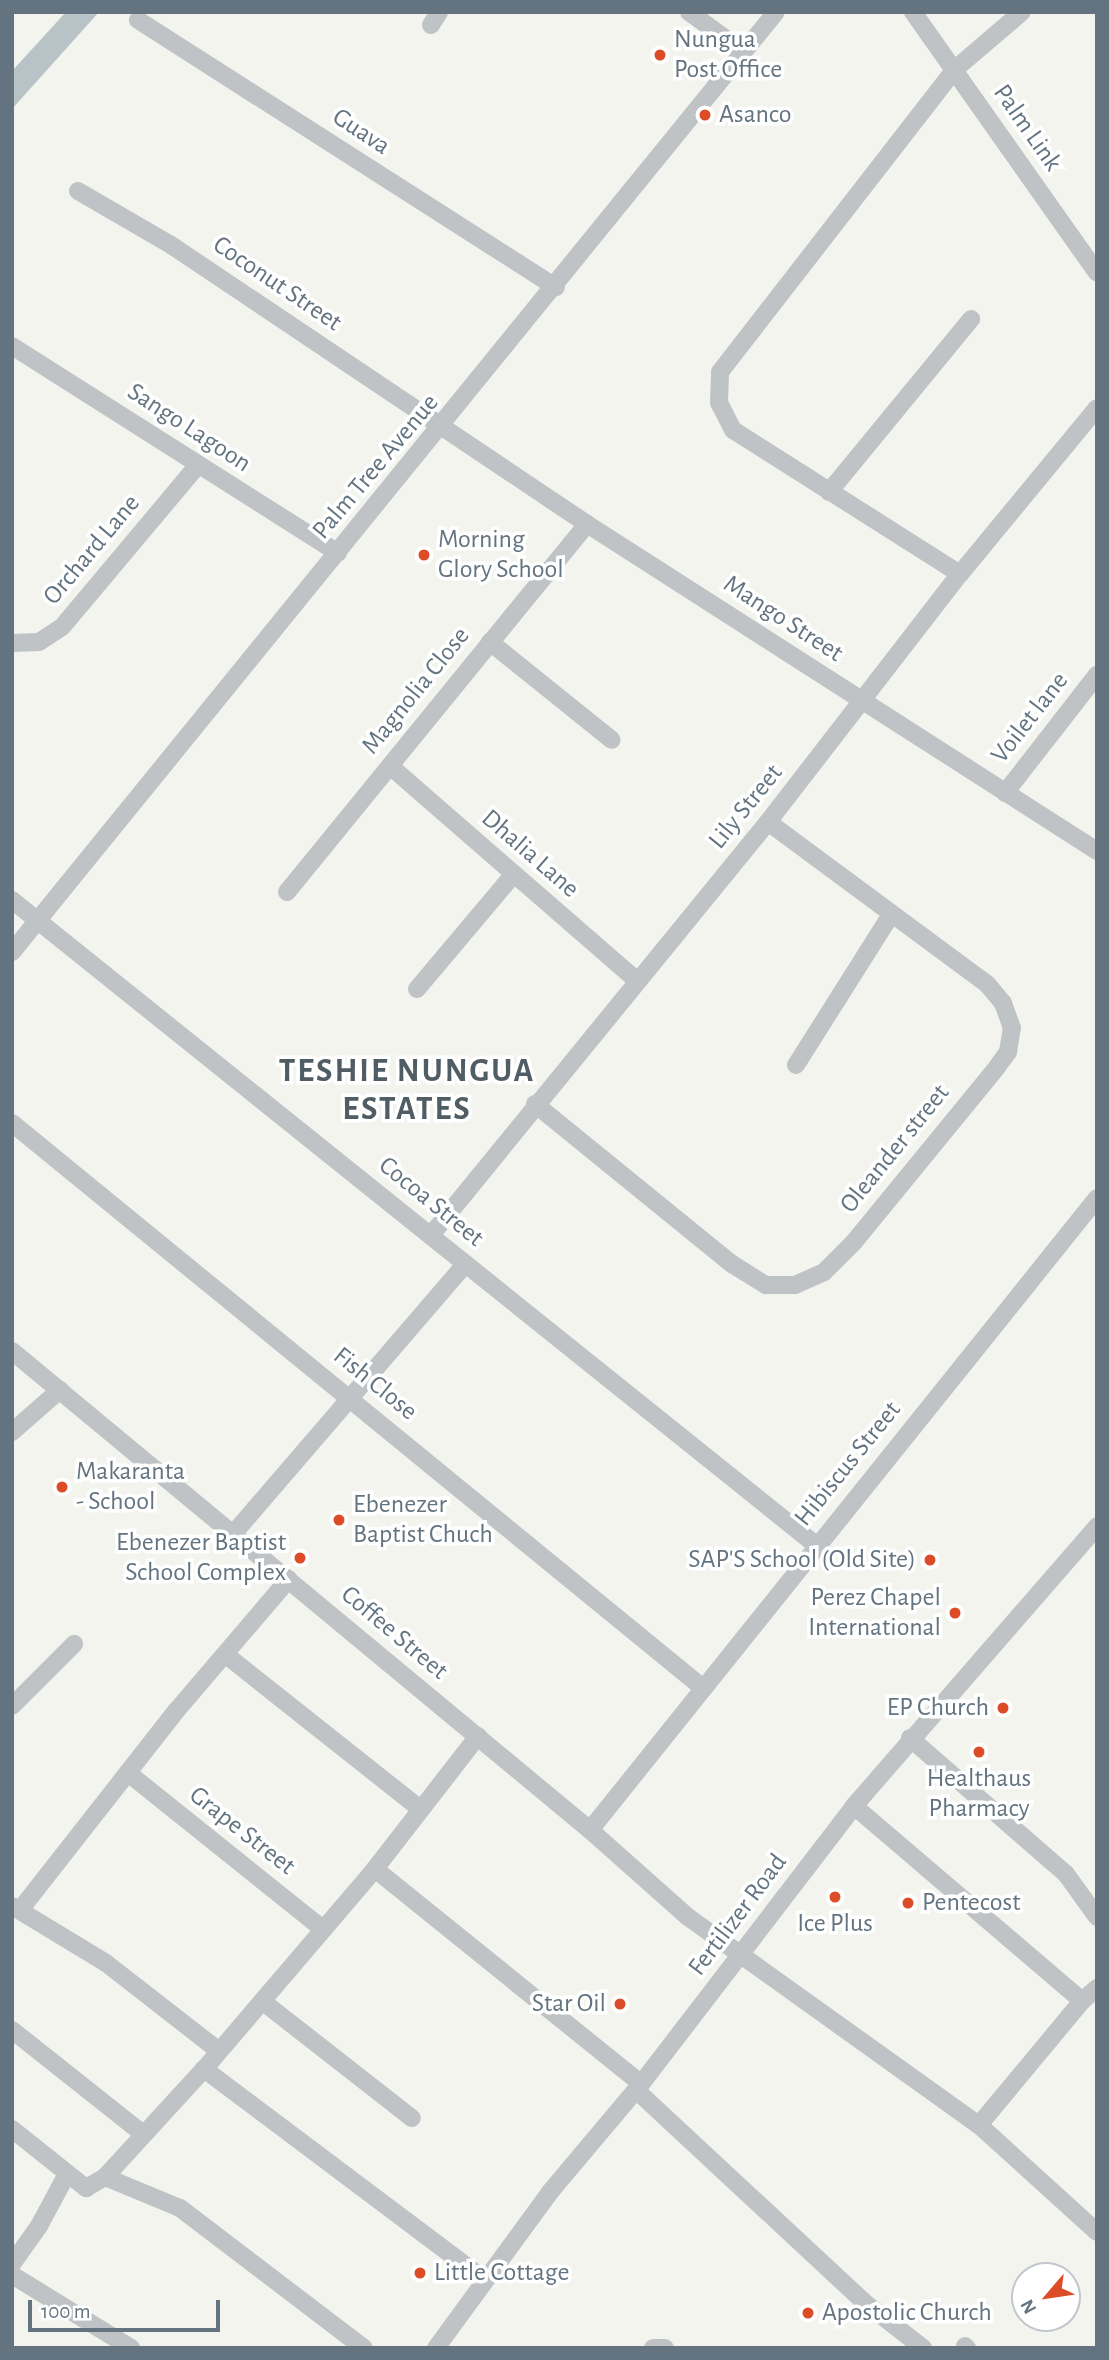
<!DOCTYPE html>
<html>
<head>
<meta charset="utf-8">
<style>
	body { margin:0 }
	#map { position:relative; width:1109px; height:2360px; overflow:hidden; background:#f4f4ef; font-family:"Alegreya Sans",sans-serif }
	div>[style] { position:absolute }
	.water>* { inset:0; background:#b7c3c7 }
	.minor>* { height:18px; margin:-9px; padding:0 9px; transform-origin:9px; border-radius:9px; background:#bfc3c6 }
	.dots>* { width:19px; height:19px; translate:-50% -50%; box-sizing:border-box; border:4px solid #fff; border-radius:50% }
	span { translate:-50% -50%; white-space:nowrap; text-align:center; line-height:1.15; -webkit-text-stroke:7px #fff; paint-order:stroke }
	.poi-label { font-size:26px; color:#637480 }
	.left { translate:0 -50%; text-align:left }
	.right { translate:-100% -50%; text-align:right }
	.street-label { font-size:26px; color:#637480 }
	.district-label { font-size:33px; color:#515d65; font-weight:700; letter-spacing:2px }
	.frame { position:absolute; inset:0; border:14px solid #637480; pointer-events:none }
	.north { position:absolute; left:1011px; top:2262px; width:70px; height:70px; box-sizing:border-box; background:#fff; border:2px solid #c1c7cc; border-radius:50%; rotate:241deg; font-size:19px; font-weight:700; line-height:28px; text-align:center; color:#637480 }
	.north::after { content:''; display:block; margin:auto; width:24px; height:32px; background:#dc4d27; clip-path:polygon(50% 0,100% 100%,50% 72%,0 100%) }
	.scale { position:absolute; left:28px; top:2300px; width:192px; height:32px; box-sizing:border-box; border:4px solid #637480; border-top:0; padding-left:9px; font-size:21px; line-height:24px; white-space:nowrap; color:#637480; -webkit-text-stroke:5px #fff; paint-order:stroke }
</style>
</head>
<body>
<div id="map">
	<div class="water">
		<div style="clip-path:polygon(66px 12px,99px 12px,12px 109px,12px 71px)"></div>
	</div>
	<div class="minor">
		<div style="left:689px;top:12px;width:68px;rotate:36deg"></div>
		<div style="left:913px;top:12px;width:319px;rotate:54.8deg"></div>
		<div style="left:138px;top:20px;width:496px;rotate:32.6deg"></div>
		<div style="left:431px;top:25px;width:15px;rotate:-58deg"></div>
		<div style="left:78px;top:191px;width:108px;rotate:30.1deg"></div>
		<div style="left:171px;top:245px;width:501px;rotate:33.85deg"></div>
		<div style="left:587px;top:524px;width:606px;rotate:32.67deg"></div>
		<div style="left:12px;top:346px;width:386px;rotate:32.4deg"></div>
		<div style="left:829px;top:492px;width:224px;rotate:-50.6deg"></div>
		<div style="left:960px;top:574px;width:269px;rotate:-147.6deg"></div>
		<div style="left:733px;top:430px;width:30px;rotate:-117deg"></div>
		<div style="left:719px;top:403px;width:31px;rotate:-88deg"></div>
		<div style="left:720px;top:372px;width:382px;rotate:-52.2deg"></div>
		<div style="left:954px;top:70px;width:89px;rotate:-40.5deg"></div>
		<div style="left:490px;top:642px;width:156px;rotate:38.8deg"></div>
		<div style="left:12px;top:643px;width:27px;rotate:-2deg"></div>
		<div style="left:39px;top:642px;width:27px;rotate:-33deg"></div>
		<div style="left:62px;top:627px;width:212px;rotate:-50deg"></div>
		<div style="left:390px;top:766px;width:327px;rotate:41deg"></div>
		<div style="left:1005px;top:793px;width:150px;rotate:-52.1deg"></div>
		<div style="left:287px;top:892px;width:475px;rotate:-50.8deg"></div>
		<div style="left:12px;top:900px;width:1031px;rotate:38.74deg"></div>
		<div style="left:12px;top:952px;width:1211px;rotate:-50.9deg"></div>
		<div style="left:417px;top:989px;width:149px;rotate:-49.9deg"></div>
		<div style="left:796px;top:1065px;width:178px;rotate:-57.7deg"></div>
		<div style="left:535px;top:1104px;width:254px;rotate:39.1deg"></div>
		<div style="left:732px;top:1264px;width:40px;rotate:32deg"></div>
		<div style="left:766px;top:1285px;width:29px"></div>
		<div style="left:795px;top:1285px;width:32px;rotate:-24deg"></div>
		<div style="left:824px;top:1272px;width:42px;rotate:-45deg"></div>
		<div style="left:854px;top:1242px;width:226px;rotate:-50.7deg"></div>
		<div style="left:997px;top:1067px;width:19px;rotate:-54deg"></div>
		<div style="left:1008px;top:1052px;width:24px;rotate:-81deg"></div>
		<div style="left:1012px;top:1028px;width:27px;rotate:-110deg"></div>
		<div style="left:1003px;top:1003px;width:25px;rotate:-130deg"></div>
		<div style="left:987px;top:984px;width:272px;rotate:-143.5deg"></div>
		<div style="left:12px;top:1123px;width:893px;rotate:39.27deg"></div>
		<div style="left:431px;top:1235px;width:533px;rotate:-50.79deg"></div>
		<div style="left:768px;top:822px;width:314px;rotate:-52.3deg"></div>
		<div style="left:960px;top:574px;width:215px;rotate:-50.5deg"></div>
		<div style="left:12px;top:1351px;width:751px;rotate:39.65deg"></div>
		<div style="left:590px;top:1830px;width:131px;rotate:41.6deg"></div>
		<div style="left:688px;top:1917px;width:358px;rotate:35.6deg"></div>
		<div style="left:979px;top:2125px;width:159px;rotate:42.2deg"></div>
		<div style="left:12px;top:1432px;width:64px;rotate:-41.2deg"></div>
		<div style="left:234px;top:1533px;width:355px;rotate:-49.3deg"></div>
		<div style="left:226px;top:1655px;width:248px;rotate:38.4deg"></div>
		<div style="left:12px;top:1706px;width:88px;rotate:-45deg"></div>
		<div style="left:478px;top:1736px;width:168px;rotate:127.8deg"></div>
		<div style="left:375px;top:1869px;width:342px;rotate:38.9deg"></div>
		<div style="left:910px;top:1738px;width:207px;rotate:41.1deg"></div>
		<div style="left:1066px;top:1874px;width:53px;rotate:54.2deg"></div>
		<div style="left:128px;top:1773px;width:250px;rotate:38.7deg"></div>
		<div style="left:854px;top:1806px;width:300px;rotate:40.5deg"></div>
		<div style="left:1082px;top:2001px;width:161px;rotate:129.7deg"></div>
		<div style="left:590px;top:1830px;width:810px;rotate:-51.26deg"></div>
		<div style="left:375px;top:1869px;width:263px;rotate:130.5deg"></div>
		<div style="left:204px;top:2069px;width:351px;rotate:36.9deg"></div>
		<div style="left:12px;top:1906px;width:110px;rotate:31.2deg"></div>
		<div style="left:106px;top:1963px;width:143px;rotate:37.9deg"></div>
		<div style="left:20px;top:1910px;width:254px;rotate:-51.9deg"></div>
		<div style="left:177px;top:1710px;width:172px;rotate:-49.5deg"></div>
		<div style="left:262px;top:2001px;width:190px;rotate:38deg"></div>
		<div style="left:1082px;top:2001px;width:20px;rotate:-41deg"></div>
		<div style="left:12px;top:2030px;width:167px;rotate:38.4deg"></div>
		<div style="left:204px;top:2069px;width:147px;rotate:132.5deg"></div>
		<div style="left:105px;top:2177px;width:81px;rotate:22.5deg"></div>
		<div style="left:180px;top:2208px;width:231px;rotate:37.3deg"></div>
		<div style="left:636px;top:2090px;width:311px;rotate:42.9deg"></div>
		<div style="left:864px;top:2302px;width:75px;rotate:37.9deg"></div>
		<div style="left:12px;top:2129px;width:95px;rotate:38.6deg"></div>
		<div style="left:86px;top:2188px;width:22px;rotate:-30deg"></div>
		<div style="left:12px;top:2264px;width:47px;rotate:-54.6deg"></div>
		<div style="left:39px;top:2226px;width:59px;rotate:-61.7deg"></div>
		<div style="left:12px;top:2275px;width:140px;rotate:31.5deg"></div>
		<div style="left:965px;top:2346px;width:3px;rotate:45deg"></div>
		<div style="left:436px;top:2348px;width:193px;rotate:-53.8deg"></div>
		<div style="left:550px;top:2192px;width:141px;rotate:-49.9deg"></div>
		<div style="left:641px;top:2084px;width:350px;rotate:-52.5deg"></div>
		<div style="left:854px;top:1806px;width:371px;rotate:-49deg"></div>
		<div style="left:653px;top:2348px;width:12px"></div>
	</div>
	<div class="dots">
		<div style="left:660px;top:55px;background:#dc4d27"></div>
		<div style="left:705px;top:115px;background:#dc4d27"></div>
		<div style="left:424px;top:555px;background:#dc4d27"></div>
		<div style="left:62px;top:1487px;background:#dc4d27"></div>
		<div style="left:339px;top:1520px;background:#dc4d27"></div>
		<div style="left:300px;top:1558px;background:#dc4d27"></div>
		<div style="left:930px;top:1560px;background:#dc4d27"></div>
		<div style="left:955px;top:1613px;background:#dc4d27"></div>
		<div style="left:1003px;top:1708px;background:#dc4d27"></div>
		<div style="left:979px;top:1752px;background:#dc4d27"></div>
		<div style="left:835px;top:1897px;background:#dc4d27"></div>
		<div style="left:908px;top:1903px;background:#dc4d27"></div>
		<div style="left:620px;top:2004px;background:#dc4d27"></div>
		<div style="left:420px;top:2273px;background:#dc4d27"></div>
		<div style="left:808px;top:2313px;background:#dc4d27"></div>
	</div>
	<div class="poi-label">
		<span class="left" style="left:674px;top:55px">Nungua<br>Post Office</span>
		<span class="left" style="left:719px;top:115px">Asanco</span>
		<span class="left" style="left:438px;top:555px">Morning<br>Glory School</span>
		<span class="left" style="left:76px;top:1487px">Makaranta<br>- School</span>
		<span class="left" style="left:353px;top:1520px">Ebenezer<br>Baptist Chuch</span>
		<span class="right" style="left:286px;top:1558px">Ebenezer Baptist<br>School Complex</span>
		<span class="right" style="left:916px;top:1560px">SAP'S School (Old Site)</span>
		<span class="right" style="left:941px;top:1613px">Perez Chapel<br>International</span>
		<span class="right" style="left:989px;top:1708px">EP Church</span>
		<span style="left:979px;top:1794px">Healthaus<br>Pharmacy</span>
		<span class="left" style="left:922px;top:1903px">Pentecost</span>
		<span style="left:835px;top:1924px">Ice Plus</span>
		<span class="right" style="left:606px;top:2004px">Star Oil</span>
		<span class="left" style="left:434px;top:2273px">Little Cottage</span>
		<span class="left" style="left:822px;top:2313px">Apostolic Church</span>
	</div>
	<div class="street-label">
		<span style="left:1027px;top:128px;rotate:55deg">Palm Link</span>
		<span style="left:361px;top:132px;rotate:33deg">Guava</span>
		<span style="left:277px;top:284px;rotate:34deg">Coconut Street</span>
		<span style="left:189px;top:428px;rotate:33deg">Sango Lagoon</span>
		<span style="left:376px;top:467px;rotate:-50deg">Palm Tree Avenue</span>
		<span style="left:92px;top:550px;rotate:-50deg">Orchard Lane</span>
		<span style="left:783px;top:619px;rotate:33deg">Mango Street</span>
		<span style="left:416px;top:691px;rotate:-51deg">Magnolia Close</span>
		<span style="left:1030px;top:718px;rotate:-52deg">Voilet lane</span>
		<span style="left:746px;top:807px;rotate:-51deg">Lily Street</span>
		<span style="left:530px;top:854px;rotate:41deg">Dhalia Lane</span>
		<span style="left:895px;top:1149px;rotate:-51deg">Oleander street</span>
		<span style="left:431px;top:1202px;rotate:39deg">Cocoa Street</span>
		<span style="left:375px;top:1384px;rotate:39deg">Fish Close</span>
		<span style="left:848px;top:1464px;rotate:-51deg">Hibiscus Street</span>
		<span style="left:394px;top:1633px;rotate:40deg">Coffee Street</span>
		<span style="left:242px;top:1831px;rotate:38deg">Grape Street</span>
		<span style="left:738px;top:1915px;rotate:-53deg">Fertilizer Road</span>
	</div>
	<div class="district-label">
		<span style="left:407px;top:1091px">TESHIE NUNGUA<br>ESTATES</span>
	</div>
	<div class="frame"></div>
	<div class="north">N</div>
	<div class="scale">100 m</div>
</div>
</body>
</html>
